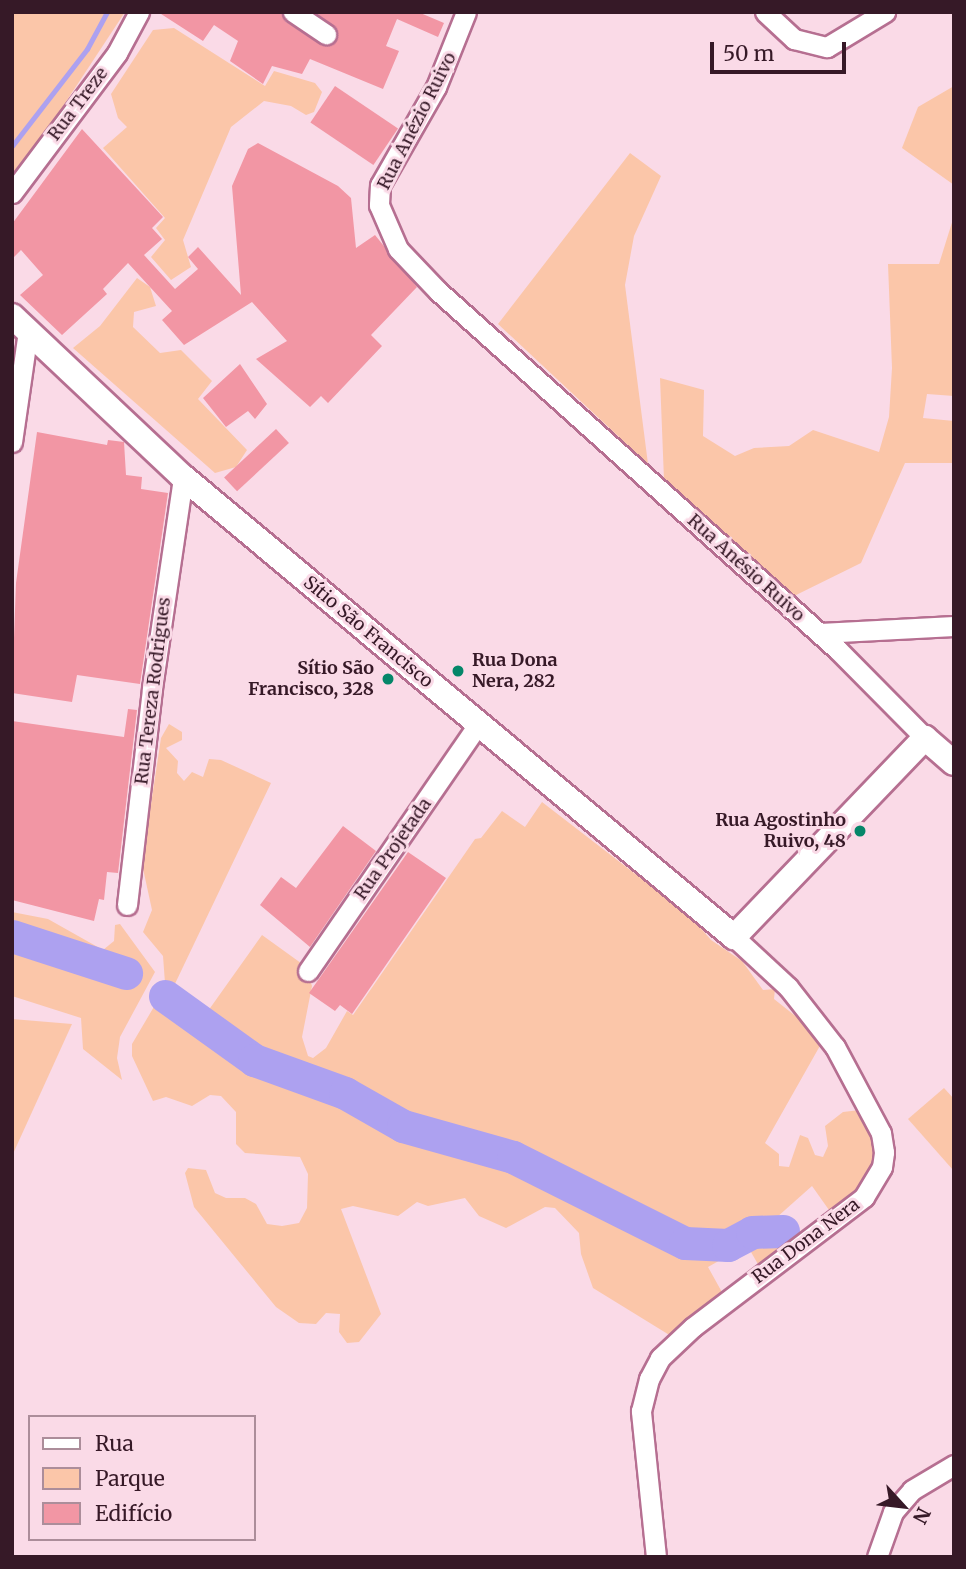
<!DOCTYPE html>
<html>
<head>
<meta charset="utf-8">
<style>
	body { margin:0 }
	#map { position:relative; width:966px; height:1569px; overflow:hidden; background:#fadae7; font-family:Merriweather,serif }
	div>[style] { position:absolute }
	.green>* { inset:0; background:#fbc6a9 }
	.stream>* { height:5px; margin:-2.5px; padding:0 2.5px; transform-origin:2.5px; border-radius:2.5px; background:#ada1f0 }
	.river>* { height:33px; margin:-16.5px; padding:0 16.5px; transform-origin:16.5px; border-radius:16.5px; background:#ada1f0 }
	.building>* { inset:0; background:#f296a4; transform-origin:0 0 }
	.roads { filter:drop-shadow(2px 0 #b66f91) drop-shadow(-2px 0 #b66f91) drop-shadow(0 2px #b66f91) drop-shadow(0 -2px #b66f91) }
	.minor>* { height:19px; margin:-9.5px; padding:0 9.5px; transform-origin:9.5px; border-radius:9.5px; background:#fff }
	.tertiary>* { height:24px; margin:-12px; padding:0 12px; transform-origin:12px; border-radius:12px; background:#fff }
	.dots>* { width:19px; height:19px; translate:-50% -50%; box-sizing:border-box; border:4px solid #fadae7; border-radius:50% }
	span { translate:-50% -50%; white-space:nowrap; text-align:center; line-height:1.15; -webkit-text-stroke:6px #fadae7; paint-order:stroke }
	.street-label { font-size:18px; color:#361927 }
	.poi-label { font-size:18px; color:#361927; font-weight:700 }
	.left { translate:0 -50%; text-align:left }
	.right { translate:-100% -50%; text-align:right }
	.frame { position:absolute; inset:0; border:14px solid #361927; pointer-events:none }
	.legend { position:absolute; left:28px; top:1415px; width:228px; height:126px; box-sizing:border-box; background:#fadae7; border:2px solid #ac8d9a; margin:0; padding:9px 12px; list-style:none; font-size:21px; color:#361927 }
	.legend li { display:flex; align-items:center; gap:14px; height:35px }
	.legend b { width:35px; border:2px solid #ac8d9a }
	.north { position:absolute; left:868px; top:1471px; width:70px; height:70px; -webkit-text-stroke:5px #fadae7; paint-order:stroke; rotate:117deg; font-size:19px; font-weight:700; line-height:28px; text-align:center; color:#361927 }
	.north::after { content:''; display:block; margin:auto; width:24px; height:32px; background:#361927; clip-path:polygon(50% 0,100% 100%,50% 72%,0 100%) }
	.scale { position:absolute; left:710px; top:42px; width:136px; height:32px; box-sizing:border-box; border:4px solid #361927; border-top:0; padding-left:9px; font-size:21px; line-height:24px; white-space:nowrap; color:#361927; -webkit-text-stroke:5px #fadae7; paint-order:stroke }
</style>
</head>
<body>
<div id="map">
	<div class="green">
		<div style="clip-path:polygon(12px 12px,125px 12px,50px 126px,12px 174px)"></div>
		<div style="clip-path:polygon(174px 28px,265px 86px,274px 71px,315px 83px,322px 92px,314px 112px,306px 115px,291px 106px,264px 101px,231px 127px,183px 240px,191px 267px,171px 280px,151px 257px,165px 240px,156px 228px,165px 218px,103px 148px,127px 127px,118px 118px,111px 94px,153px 30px)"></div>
		<div style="clip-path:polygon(954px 86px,954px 185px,902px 148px,918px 107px)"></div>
		<div style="clip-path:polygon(630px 153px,661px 176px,634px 236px,625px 285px,648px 464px,498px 324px)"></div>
		<div style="clip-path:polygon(954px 216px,954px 396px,927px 394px,923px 418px,954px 421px,954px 463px,905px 463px,861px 563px,792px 597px,664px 480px,660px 378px,704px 390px,703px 436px,735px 456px,754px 448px,789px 446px,813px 430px,879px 452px,889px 417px,892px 368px,888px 264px,939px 264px)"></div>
		<div style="clip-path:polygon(137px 278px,150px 287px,156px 306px,134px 312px,133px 327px,160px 353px,181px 350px,212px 381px,198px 399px,247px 450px,236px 467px,215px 473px,73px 348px,100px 326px)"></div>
		<div style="clip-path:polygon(169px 724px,182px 732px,182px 740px,166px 748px,178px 761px,177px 773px,184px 781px,192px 772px,203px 777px,209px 759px,221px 760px,271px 783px,172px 990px,201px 1010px,208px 1011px,262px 935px,305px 966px,312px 986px,302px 1037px,308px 1056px,313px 1058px,326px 1048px,347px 1011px,353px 1015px,475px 839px,481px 838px,502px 811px,525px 827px,542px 802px,691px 917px,711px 940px,742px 961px,763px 990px,775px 989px,774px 999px,818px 1034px,821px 1044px,765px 1143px,779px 1154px,779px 1166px,789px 1167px,800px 1135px,808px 1138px,815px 1155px,823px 1157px,828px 1146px,825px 1126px,843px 1112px,860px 1110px,879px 1151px,874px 1172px,844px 1206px,829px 1210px,812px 1186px,767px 1226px,781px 1253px,759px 1266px,747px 1245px,708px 1267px,723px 1294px,671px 1336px,593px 1288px,581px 1254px,579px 1233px,555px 1208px,545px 1207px,506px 1228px,479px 1216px,465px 1198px,428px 1206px,417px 1202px,398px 1216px,353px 1206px,341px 1209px,381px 1314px,359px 1342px,347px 1343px,339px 1332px,340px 1314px,326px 1313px,316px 1324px,299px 1323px,276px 1307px,194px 1207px,185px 1173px,188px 1168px,206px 1170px,215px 1193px,226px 1198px,245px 1198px,256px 1204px,267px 1224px,282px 1226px,299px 1223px,307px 1208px,308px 1174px,300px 1157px,245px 1153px,236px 1144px,236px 1112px,221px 1096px,210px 1095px,192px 1106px,166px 1097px,153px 1101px,132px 1056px,132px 1044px,155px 1005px,172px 991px,165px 983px,163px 956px,143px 932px,152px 910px,142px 864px,161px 738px)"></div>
		<div style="clip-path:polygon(12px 912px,48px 919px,103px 950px,114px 941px,115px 925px,120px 924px,155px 972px,120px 1037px,117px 1058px,122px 1080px,83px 1049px,81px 1018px,12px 996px,12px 940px,108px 975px,121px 971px,111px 956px,75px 940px,12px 925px)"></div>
		<div style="clip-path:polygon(12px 1019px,72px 1024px,12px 1156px)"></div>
		<div style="clip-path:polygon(944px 1088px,954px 1099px,953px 1170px,908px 1119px)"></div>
	</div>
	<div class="stream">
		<div style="left:12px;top:146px;width:123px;rotate:-52.3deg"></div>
		<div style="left:87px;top:49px;width:42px;rotate:-61.6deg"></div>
	</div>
	<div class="river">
		<div style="left:12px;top:936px;width:120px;rotate:18deg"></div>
		<div style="left:165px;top:996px;width:110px;rotate:35.7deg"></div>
		<div style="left:254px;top:1060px;width:97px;rotate:19.9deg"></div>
		<div style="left:345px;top:1093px;width:67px;rotate:29.6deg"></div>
		<div style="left:403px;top:1126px;width:114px;rotate:15.7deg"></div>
		<div style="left:513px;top:1157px;width:192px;rotate:26.6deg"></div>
		<div style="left:685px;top:1243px;width:43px;rotate:2.7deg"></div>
		<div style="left:728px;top:1245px;width:27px;rotate:-28deg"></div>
		<div style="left:752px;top:1232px;width:31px;rotate:-2deg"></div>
	</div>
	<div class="building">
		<div style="clip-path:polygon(158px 12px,281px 12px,286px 22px,326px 46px,336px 41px,337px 29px,315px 12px,418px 12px,444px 23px,438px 37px,397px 19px,386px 46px,399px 51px,383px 89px,310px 59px,302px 74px,272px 66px,263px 84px,230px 61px,238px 41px,214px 25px,203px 41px)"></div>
		<div style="left:335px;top:86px;width:76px;height:44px;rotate:34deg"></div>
		<div style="clip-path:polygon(82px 129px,163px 217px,152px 228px,162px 239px,144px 255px,175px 289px,198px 269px,188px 257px,198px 247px,241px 295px,232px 186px,248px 149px,258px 143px,338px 186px,351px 198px,356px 248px,375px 235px,417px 287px,371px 335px,382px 346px,328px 403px,321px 396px,310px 407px,256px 359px,287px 341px,252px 302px,184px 345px,162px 320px,172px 311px,128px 263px,103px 289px,107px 294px,62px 335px,20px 295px,43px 275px,21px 250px,12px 259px,12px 224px)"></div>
		<div style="clip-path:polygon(240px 364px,267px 404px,255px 419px,248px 411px,226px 427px,203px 398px)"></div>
		<div style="left:276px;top:429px;width:19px;height:71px;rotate:47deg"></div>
		<div style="clip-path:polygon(37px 432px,107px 445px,108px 440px,124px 442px,126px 475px,142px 477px,141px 489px,168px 493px,140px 684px,77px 675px,72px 702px,12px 693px,16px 583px)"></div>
		<div style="clip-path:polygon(128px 709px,137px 710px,118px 873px,107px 872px,104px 900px,99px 899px,94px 921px,12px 900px,12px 721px,124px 737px)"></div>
		<div style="clip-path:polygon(343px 826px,376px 851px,310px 947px,260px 905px,281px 877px,296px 888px)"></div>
		<div style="clip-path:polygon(408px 852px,446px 878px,352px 1014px,340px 1005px,335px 1011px,309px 993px)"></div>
	</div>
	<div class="roads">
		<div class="minor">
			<div style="left:293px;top:12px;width:40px;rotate:34deg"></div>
			<div style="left:466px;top:12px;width:81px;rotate:111.8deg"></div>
			<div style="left:436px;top:87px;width:113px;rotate:119.7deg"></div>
			<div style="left:380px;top:185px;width:20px;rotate:93deg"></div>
			<div style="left:379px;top:205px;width:48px;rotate:66.6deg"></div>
			<div style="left:398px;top:249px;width:58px;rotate:46.4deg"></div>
			<div style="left:438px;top:291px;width:537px;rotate:41.91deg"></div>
			<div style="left:838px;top:650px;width:124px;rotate:45.3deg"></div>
			<div style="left:765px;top:12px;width:40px;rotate:43deg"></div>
			<div style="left:794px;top:39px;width:34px;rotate:14deg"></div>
			<div style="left:827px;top:47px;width:68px;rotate:-31.1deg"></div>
			<div style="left:12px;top:193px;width:175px;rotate:-53.1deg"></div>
			<div style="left:117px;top:53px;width:47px;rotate:-61.8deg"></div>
			<div style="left:12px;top:442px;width:112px;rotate:-81.8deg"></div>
			<div style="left:820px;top:633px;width:134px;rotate:-3deg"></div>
			<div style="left:127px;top:905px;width:218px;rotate:-83.4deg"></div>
			<div style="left:152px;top:688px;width:213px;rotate:-81.6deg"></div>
			<div style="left:308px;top:971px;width:298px;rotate:-55.4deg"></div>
			<div style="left:656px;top:1557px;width:147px;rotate:-95.9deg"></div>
			<div style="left:641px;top:1411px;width:33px;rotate:-76deg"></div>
			<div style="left:649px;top:1379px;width:24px;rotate:-62deg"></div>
			<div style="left:660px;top:1358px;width:45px;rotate:-43.2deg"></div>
			<div style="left:693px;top:1327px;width:215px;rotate:-37.2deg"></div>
			<div style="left:864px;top:1197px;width:35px;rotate:-59deg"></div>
			<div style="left:882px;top:1167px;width:15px;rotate:-82deg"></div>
			<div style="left:884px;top:1152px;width:19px;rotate:-99deg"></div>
			<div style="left:881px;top:1133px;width:98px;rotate:-118.1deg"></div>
			<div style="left:835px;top:1047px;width:76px;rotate:-128.1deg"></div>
			<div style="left:788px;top:987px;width:74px;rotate:-137.2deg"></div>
			<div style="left:877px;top:1557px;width:48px;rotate:-70.4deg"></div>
			<div style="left:893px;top:1512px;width:29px;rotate:-49deg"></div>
			<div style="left:912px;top:1490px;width:49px;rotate:-30.8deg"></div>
		</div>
		<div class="tertiary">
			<div style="left:12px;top:316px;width:235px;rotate:43.3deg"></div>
			<div style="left:183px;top:477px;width:718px;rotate:39.86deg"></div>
			<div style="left:734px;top:937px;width:276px;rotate:-46.2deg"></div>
			<div style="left:925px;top:738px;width:38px;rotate:41deg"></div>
		</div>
	</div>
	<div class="dots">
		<div style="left:458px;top:671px;background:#058669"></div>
		<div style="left:388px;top:679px;background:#058669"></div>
		<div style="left:860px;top:831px;background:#058669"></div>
	</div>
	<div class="street-label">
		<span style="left:78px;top:104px;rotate:-53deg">Rua Treze</span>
		<span style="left:417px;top:121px;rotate:-63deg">Rua Anézio Ruivo</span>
		<span style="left:746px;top:568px;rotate:42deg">Rua Anésio Ruivo</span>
		<span style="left:368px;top:632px;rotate:40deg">Sítio São Francisco</span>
		<span style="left:153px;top:691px;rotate:-83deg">Rua Tereza Rodrigues</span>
		<span style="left:393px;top:849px;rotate:-55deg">Rua Projetada</span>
		<span style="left:806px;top:1241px;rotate:-37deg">Rua Dona Nera</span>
	</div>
	<div class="poi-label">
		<span class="left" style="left:472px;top:671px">Rua Dona<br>Nera, 282</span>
		<span class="right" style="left:374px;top:679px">Sítio São<br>Francisco, 328</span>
		<span class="right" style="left:846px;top:831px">Rua Agostinho<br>Ruivo, 48</span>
	</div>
	<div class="frame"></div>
	<ul class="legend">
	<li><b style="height:9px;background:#fff"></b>Rua</li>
	<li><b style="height:19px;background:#fbc6a9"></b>Parque</li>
	<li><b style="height:19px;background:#f296a4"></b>Edifício</li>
	</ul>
	<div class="north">N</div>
	<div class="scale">50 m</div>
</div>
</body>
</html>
